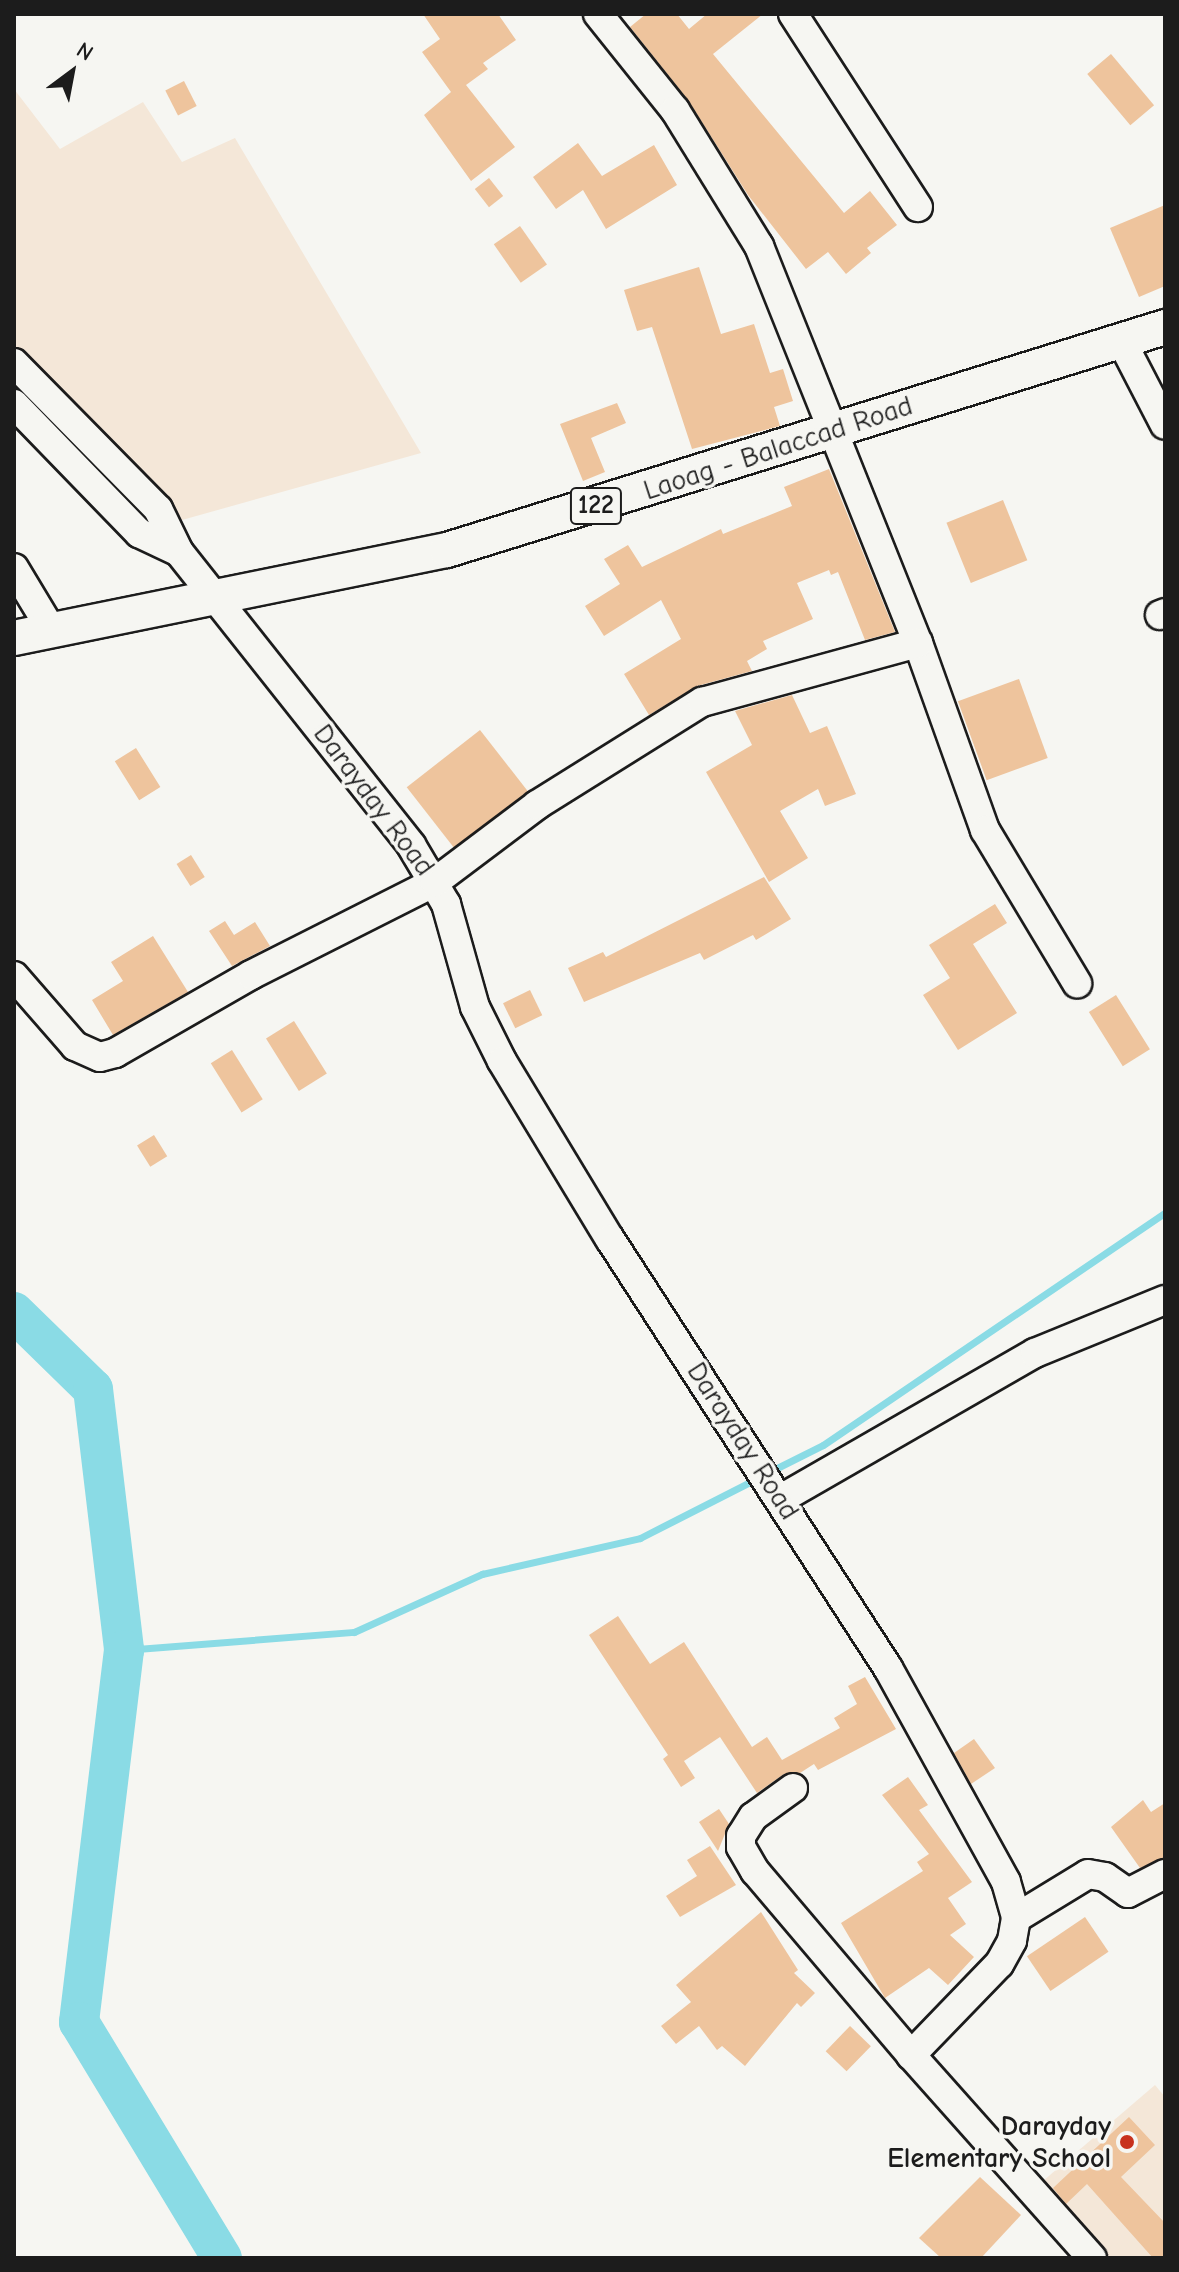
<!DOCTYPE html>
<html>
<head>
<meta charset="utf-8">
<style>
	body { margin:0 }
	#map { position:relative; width:1179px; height:2272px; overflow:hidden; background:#f6f6f2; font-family:"Comic Neue",sans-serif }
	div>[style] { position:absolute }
	.built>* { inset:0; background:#f4e7d8 }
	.stream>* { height:7px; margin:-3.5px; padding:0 3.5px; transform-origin:3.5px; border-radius:3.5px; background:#8adbe5 }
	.river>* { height:40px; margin:-20px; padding:0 20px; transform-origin:20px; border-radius:20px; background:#8adbe5 }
	.building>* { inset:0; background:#eec49d; transform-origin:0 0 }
	.roads { filter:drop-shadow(2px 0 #1c1c1c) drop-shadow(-2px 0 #1c1c1c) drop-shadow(0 2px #1c1c1c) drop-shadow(0 -2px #1c1c1c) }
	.minor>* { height:28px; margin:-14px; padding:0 14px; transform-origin:14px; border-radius:14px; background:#f6f6f2 }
	.major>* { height:34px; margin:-17px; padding:0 17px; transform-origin:17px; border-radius:17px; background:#f6f6f2 }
	.dots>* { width:22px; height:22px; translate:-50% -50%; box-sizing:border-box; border:4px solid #f6f6f2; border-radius:50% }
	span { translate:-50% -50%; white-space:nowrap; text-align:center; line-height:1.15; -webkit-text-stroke:7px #f6f6f2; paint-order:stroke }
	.shield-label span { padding:2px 6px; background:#f6f6f2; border:2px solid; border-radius:6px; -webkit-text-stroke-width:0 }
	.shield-label { font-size:26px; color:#1c1c1c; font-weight:700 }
	.street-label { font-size:28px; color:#1c1c1c }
	.poi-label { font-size:28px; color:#1c1c1c; font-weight:700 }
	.right { translate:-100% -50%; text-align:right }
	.frame { position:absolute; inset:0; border:16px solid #1c1c1c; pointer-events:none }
	.north { position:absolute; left:32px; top:32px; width:80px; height:80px; -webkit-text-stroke:6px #f6f6f2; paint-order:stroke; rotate:32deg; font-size:22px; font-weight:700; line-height:32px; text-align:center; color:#1c1c1c }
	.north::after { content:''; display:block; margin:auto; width:28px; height:36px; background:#1c1c1c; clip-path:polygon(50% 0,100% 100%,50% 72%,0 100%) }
</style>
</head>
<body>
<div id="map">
	<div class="built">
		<div style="clip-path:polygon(14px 89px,60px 149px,143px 102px,182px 162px,235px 138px,421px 453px,125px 536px,14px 421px)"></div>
		<div style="clip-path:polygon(1155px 2085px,1165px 2097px,1165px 2258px,1098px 2258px,1036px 2187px)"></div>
	</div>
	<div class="stream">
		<div style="left:769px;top:1472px;width:60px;rotate:-26.6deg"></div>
		<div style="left:823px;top:1445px;width:413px;rotate:-34.2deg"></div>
		<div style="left:124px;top:1650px;width:231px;rotate:-4.5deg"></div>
		<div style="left:354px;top:1632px;width:141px;rotate:-24.4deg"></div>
		<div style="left:482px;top:1574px;width:162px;rotate:-12.8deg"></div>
		<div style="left:640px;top:1538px;width:132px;rotate:-27deg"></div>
	</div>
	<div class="river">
		<div style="left:14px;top:1312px;width:110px;rotate:44.3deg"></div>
		<div style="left:93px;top:1389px;width:263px;rotate:83.2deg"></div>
		<div style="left:124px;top:1650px;width:375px;rotate:96.9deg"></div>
		<div style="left:79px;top:2022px;width:276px;rotate:58.8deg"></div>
	</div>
	<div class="building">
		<div style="clip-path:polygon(423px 14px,498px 14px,516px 40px,483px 63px,488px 69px,466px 85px,515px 147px,471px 181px,424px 115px,451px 92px,422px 52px,440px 39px)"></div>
		<div style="clip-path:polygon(646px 14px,677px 14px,689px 29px,707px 14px,763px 14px,713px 54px,844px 213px,870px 191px,897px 225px,867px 248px,871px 253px,846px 274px,828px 252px,806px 269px,748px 195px,688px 100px,630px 27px)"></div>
		<div style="left:1111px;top:54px;width:67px;height:31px;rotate:50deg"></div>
		<div style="left:184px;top:81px;width:28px;height:21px;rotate:63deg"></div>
		<div style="clip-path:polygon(578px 143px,602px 176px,654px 145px,677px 185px,606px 229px,583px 190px,556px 209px,533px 177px)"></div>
		<div style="left:489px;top:178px;width:23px;height:18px;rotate:52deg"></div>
		<div style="clip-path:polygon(1165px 205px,1165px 286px,1139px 297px,1110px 228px)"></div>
		<div style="left:520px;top:226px;width:47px;height:32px;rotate:55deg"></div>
		<div style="clip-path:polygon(699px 267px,721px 334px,754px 324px,770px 373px,783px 369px,793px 401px,774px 407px,780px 426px,692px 449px,652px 327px,637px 331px,624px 290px)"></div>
		<div style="clip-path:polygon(617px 403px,626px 423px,591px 438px,605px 472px,583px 481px,560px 424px)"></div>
		<div style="clip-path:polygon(829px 469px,895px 632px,865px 640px,838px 572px,831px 575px,829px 570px,797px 583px,813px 619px,763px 641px,767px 649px,747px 661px,752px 671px,697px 686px,649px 715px,624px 674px,681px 639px,661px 600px,604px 636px,585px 606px,620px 584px,604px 559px,628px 545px,642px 567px,721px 529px,723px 534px,792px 506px,784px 487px)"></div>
		<div style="left:1003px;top:500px;width:65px;height:61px;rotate:68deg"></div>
		<div style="left:1019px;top:679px;width:84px;height:65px;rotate:70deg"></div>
		<div style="clip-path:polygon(792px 695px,810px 733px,827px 726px,856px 794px,825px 806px,818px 789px,780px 811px,808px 858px,769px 882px,706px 772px,752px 745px,735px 711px)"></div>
		<div style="left:480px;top:730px;width:78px;height:93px;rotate:52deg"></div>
		<div style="left:136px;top:748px;width:46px;height:25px;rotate:58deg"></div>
		<div style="left:191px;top:855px;width:26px;height:17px;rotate:58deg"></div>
		<div style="clip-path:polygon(764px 877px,791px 919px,756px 940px,753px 935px,704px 960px,700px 953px,584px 1002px,568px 968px,603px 952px,606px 957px)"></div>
		<div style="clip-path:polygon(995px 904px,1007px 923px,973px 944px,1017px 1013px,958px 1050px,923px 995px,950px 978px,929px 945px)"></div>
		<div style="clip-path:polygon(225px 921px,234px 935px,255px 922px,270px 946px,232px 966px,209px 931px)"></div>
		<div style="clip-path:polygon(153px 936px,188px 992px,113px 1035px,92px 1000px,123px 981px,111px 962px)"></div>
		<div style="left:530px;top:990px;width:28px;height:30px;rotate:64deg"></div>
		<div style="left:1116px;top:995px;width:64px;height:32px;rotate:58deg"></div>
		<div style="left:294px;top:1021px;width:62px;height:33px;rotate:58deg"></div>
		<div style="left:232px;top:1050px;width:58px;height:25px;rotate:58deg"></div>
		<div style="left:154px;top:1135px;width:25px;height:20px;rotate:58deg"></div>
		<div style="clip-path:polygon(618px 1616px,650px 1664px,684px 1642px,752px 1747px,767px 1737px,782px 1760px,840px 1728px,834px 1718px,857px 1704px,848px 1686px,865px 1677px,896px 1729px,818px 1770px,814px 1764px,800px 1773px,784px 1774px,757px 1793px,720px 1737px,684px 1761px,695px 1778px,681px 1787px,663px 1759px,668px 1755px,589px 1635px)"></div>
		<div style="clip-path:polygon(974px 1739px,995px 1768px,971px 1784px,954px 1753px)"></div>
		<div style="clip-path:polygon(908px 1777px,928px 1805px,919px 1810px,972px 1882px,948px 1898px,966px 1924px,950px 1935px,974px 1957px,948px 1985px,929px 1968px,885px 1998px,841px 1923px,923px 1871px,917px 1862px,929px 1854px,882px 1795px)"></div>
		<div style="clip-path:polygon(1143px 1800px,1151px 1812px,1165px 1803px,1165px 1857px,1140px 1868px,1111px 1827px)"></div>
		<div style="clip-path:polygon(719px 1809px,729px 1824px,718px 1851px,699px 1822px)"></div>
		<div style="clip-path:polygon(710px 1846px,736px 1885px,680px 1917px,666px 1896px,697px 1876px,687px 1860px)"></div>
		<div style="clip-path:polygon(761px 1912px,798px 1970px,794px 1973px,815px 1993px,801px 2007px,797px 2003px,745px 2066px,722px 2046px,717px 2050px,699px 2026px,676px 2044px,661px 2026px,691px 2002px,676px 1985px)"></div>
		<div style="left:1085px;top:1917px;width:42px;height:70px;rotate:56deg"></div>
		<div style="left:850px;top:2026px;width:29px;height:35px;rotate:44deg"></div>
		<div style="clip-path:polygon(1129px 2117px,1155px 2145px,1121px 2177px,1165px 2223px,1165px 2258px,1153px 2258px,1087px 2184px,1066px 2204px,1053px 2188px)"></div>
		<div style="clip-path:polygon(980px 2177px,1021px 2215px,981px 2258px,941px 2258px,919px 2238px)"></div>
	</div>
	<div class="roads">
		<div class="minor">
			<div style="left:598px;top:14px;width:123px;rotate:51.3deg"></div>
			<div style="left:675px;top:110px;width:160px;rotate:58.3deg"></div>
			<div style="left:759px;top:246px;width:428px;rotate:68.2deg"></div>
			<div style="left:918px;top:643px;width:199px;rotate:70.3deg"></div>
			<div style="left:985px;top:830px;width:179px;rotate:59deg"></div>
			<div style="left:793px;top:14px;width:230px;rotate:57.1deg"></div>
			<div style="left:1122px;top:342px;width:93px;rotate:62.6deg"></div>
			<div style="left:14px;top:363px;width:205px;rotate:45.4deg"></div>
			<div style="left:158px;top:509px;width:48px;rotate:64deg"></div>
			<div style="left:179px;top:552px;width:374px;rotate:51.6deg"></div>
			<div style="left:411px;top:845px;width:69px;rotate:59.3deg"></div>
			<div style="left:446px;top:904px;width:107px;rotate:74.3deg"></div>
			<div style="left:475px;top:1007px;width:60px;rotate:63.4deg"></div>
			<div style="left:502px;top:1061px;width:208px;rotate:58.8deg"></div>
			<div style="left:610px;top:1239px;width:511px;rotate:57.06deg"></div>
			<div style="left:888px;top:1668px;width:244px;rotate:61.1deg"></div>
			<div style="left:1006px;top:1882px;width:37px;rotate:74deg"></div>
			<div style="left:1016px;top:1918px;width:23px;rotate:100deg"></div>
			<div style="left:1012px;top:1941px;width:26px;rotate:119deg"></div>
			<div style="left:999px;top:1964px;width:127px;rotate:134deg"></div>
			<div style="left:911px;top:2055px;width:272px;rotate:48.3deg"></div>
			<div style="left:14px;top:404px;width:180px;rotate:45.9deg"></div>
			<div style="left:139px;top:533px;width:44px;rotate:25.4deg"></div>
			<div style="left:14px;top:568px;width:74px;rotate:58.9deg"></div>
			<div style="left:1160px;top:615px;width:5px;rotate:-22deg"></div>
			<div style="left:14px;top:976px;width:93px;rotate:48.9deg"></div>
			<div style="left:75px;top:1046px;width:27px;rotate:24deg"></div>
			<div style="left:100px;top:1057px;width:16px;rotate:-15deg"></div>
			<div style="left:115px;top:1053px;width:157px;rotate:-29.8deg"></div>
			<div style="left:251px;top:975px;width:206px;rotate:-26.8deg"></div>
			<div style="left:435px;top:882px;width:128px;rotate:-37deg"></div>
			<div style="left:537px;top:805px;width:195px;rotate:-32deg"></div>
			<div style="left:702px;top:702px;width:224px;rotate:-15.3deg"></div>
			<div style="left:781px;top:1499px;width:293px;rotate:-29.9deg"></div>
			<div style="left:1035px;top:1353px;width:140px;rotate:-22.2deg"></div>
			<div style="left:793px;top:1788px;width:49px;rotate:144.1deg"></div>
			<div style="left:753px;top:1817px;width:22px;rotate:122deg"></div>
			<div style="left:741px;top:1836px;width:11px;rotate:90deg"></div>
			<div style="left:741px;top:1847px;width:28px;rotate:60deg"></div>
			<div style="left:755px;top:1871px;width:241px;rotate:49.7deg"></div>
			<div style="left:1016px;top:1918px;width:84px;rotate:-31.4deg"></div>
			<div style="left:1088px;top:1874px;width:17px;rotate:10deg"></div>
			<div style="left:1105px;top:1877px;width:28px;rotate:35deg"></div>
			<div style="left:1128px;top:1893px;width:42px;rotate:-27.2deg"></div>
		</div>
		<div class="major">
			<div style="left:14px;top:638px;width:442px;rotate:-11.5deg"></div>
			<div style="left:447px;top:550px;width:752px;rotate:-17.25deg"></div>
		</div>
	</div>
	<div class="dots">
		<div style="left:1127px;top:2142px;background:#c8321e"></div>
	</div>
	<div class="shield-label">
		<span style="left:596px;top:506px">122</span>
	</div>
	<div class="street-label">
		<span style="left:778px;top:448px;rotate:-18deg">Laoag - Balaccad Road</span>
		<span style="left:374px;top:800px;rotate:53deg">Darayday Road</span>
		<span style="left:743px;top:1441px;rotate:57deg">Darayday Road</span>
	</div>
	<div class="poi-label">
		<span class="right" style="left:1111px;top:2142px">Darayday<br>Elementary School</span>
	</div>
	<div class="frame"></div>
	<div class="north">N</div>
</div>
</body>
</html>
